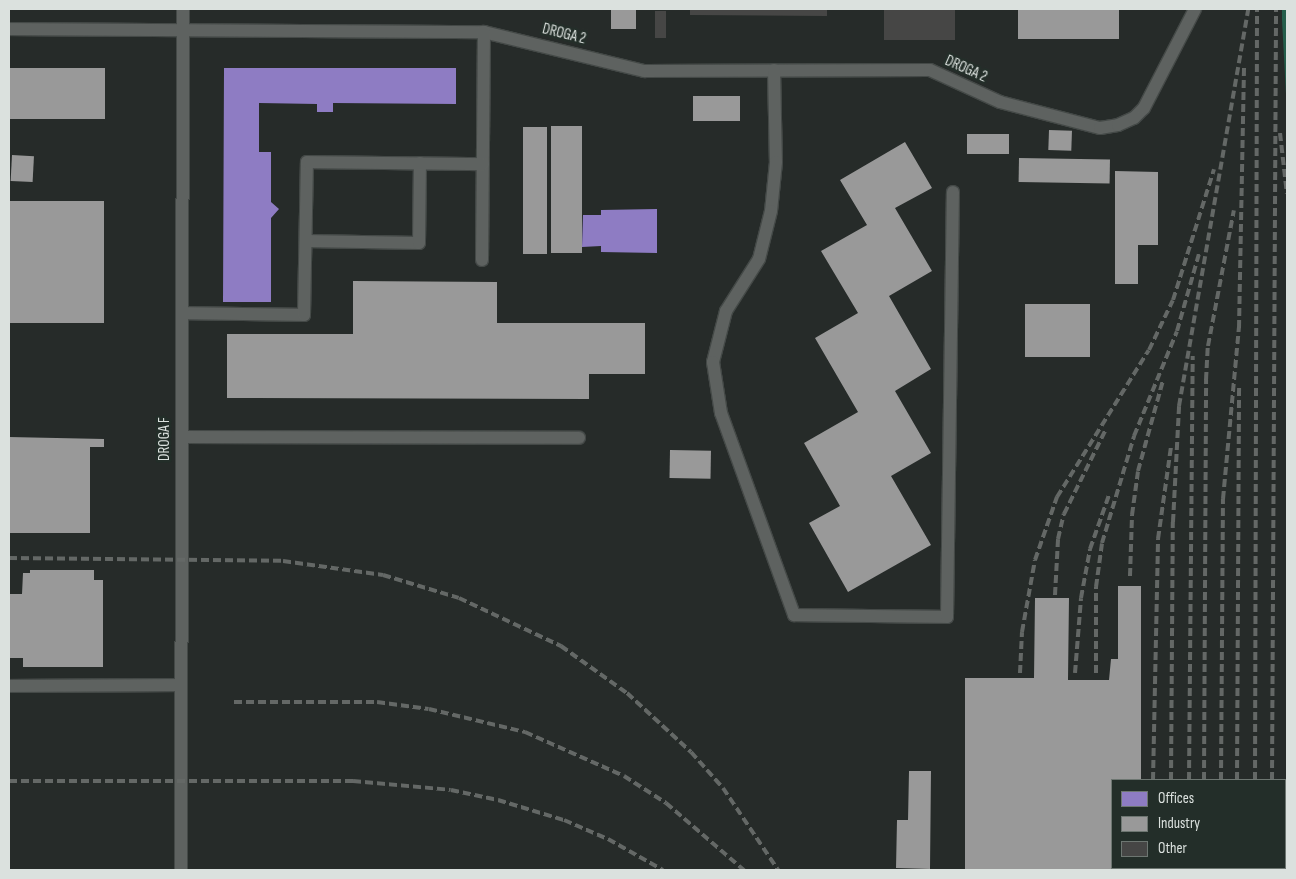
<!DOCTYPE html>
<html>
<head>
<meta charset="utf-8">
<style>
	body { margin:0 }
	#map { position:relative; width:1296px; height:879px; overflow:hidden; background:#262b29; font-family:"Sofia Sans Condensed",sans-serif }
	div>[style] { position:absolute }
	.forest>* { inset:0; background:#245e4b }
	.offices>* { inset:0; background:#8e7cc3 }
	.industry>* { inset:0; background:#999; transform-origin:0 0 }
	.building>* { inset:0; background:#464645; transform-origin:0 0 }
	.roads { filter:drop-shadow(1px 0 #444947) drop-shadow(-1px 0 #444947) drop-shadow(0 1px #444947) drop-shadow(0 -1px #444947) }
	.service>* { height:12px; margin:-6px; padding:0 6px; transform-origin:6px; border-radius:6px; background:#5e6260 }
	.rail>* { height:4px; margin-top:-2px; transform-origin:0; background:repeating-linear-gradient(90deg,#646866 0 8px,transparent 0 12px) }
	span { translate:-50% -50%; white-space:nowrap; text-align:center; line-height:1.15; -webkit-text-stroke:5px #232e29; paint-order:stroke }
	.street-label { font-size:15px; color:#dbe1de }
	.frame { position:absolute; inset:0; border:10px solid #dbe1de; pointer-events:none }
	.legend { position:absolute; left:1111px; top:779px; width:175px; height:90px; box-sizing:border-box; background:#232e29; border:1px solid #6d7671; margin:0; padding:6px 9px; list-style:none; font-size:15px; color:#dbe1de }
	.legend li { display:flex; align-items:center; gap:10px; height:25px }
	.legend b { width:25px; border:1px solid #6d7671 }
</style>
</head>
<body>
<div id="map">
	<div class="forest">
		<div style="clip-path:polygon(1282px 9px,1287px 9px,1287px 113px,1282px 20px)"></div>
	</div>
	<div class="offices">
		<div style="clip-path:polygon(224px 68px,456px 68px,456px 104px,333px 103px,333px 112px,317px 112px,317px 104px,259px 103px,259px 152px,271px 152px,271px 202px,279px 209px,271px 218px,271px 302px,223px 302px)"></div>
		<div style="clip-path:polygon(657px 209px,657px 253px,601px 252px,601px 246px,582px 247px,583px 215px,601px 215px,601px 210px)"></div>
	</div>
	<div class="industry">
		<div style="left:611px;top:9px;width:25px;height:20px"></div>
		<div style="left:1018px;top:9px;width:101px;height:30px"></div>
		<div style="left:9px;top:68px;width:96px;height:51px"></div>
		<div style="left:693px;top:96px;width:47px;height:25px"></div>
		<div style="left:551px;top:126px;width:31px;height:127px"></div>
		<div style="left:523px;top:127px;width:24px;height:127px"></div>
		<div style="left:1049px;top:130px;width:23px;height:20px;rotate:2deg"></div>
		<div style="left:967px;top:134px;width:42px;height:20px"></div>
		<div style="clip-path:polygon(905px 142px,932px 188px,895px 208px,932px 271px,889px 296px,931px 369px,895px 391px,931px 453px,891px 476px,931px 545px,848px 592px,809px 523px,840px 506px,804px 443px,858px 412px,815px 338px,858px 313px,821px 251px,867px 225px,840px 180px)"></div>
		<div style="left:12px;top:155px;width:22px;height:26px;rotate:3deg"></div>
		<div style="left:1019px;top:158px;width:91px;height:24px;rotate:1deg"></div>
		<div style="clip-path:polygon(1115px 171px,1158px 172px,1158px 245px,1138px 245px,1138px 284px,1115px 284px)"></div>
		<div style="left:9px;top:201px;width:95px;height:122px"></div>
		<div style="clip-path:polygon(353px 281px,497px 282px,497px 323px,645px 323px,645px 374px,589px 374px,589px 399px,227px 398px,227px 334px,353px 334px)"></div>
		<div style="left:1025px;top:304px;width:65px;height:53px"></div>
		<div style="clip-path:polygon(9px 437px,104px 439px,104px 447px,90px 447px,90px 533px,9px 533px)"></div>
		<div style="left:670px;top:450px;width:41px;height:28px;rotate:1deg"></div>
		<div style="clip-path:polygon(30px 570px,94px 570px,94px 580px,103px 580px,103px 667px,23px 667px,23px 658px,9px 658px,9px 594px,22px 594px,23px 573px,30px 573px)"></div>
		<div style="clip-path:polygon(1118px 586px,1141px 586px,1141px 780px,1112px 780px,1112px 868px,1186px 870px,965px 869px,965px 678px,1034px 678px,1035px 598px,1069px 598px,1068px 680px,1109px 680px,1111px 659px,1118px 659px)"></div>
		<div style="clip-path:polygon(909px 771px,931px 771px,930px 869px,896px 868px,897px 820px,908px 820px)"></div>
	</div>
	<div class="building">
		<div style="clip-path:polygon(690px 9px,827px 9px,827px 16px,690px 15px)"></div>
		<div style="left:884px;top:9px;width:71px;height:31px"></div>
		<div style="left:655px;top:11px;width:11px;height:27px"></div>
	</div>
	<div class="roads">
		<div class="service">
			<div style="left:9px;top:29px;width:475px;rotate:0.4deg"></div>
			<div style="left:484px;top:32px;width:165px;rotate:13.7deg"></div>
			<div style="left:644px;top:71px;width:286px;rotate:-0.2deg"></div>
			<div style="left:930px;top:70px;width:77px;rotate:24.6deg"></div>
			<div style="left:1000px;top:102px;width:103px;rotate:14.6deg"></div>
			<div style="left:1100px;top:128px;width:18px;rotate:-9deg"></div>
			<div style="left:1118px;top:125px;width:17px;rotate:-24deg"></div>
			<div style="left:1134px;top:118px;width:14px;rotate:-45deg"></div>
			<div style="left:1144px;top:108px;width:111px;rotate:-62.7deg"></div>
			<div style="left:774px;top:70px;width:92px;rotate:88.8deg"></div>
			<div style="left:776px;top:162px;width:49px;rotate:95.8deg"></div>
			<div style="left:771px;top:211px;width:49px;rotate:104deg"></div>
			<div style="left:759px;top:259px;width:62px;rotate:122.4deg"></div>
			<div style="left:726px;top:311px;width:53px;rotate:104.3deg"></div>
			<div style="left:713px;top:362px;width:52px;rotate:81.1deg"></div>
			<div style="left:721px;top:413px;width:215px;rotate:70.1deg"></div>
			<div style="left:794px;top:615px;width:153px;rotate:0.7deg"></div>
			<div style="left:947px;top:617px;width:425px;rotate:-89.2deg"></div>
			<div style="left:306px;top:241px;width:113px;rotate:1deg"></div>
			<div style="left:419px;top:243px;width:80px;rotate:-89.3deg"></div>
			<div style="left:482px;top:260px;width:228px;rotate:-89.5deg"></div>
			<div style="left:182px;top:313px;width:122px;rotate:0.9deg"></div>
			<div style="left:304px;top:315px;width:153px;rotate:-88.9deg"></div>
			<div style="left:307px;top:162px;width:176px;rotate:0.7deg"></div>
			<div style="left:182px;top:437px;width:397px;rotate:0.1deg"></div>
			<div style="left:9px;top:686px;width:172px;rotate:-0.3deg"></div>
			<div style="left:181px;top:870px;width:861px;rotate:-89.87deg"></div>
		</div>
	</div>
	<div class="rail">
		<div style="left:1280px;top:133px;width:61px;rotate:83.5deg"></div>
		<div style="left:9px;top:558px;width:274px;rotate:0.6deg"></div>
		<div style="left:283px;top:561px;width:101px;rotate:8deg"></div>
		<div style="left:383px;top:575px;width:79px;rotate:16.8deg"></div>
		<div style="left:459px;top:598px;width:113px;rotate:25.2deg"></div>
		<div style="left:561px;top:646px;width:81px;rotate:35.5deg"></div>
		<div style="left:627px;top:693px;width:87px;rotate:42.7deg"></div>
		<div style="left:691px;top:752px;width:48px;rotate:48.4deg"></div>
		<div style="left:723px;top:788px;width:99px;rotate:56.1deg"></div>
		<div style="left:1130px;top:576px;width:61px;rotate:-88.1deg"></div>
		<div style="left:1132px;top:515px;width:44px;rotate:-82.2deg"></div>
		<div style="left:1138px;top:471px;width:94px;rotate:-74.6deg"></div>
		<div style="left:1055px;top:595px;width:56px;rotate:-86.9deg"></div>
		<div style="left:1058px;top:539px;width:26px;rotate:-77deg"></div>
		<div style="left:1064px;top:514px;width:95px;rotate:-63.7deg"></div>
		<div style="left:1020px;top:673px;width:41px;rotate:-87.2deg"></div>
		<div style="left:1022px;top:632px;width:73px;rotate:-79.8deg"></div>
		<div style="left:1035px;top:560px;width:67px;rotate:-70.8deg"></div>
		<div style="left:1057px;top:497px;width:173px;rotate:-58deg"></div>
		<div style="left:1149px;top:350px;width:55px;rotate:-64.4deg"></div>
		<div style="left:1173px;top:300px;width:137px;rotate:-72.6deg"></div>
		<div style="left:1075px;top:673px;width:75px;rotate:-85.4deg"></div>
		<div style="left:1081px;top:598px;width:50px;rotate:-79.6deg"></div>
		<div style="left:1090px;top:549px;width:57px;rotate:-70.6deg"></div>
		<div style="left:1096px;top:673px;width:86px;rotate:-90deg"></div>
		<div style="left:1096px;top:587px;width:44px;rotate:-82.2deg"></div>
		<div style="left:1102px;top:543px;width:112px;rotate:-73.3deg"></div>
		<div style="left:1134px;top:436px;width:113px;rotate:-67.7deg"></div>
		<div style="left:1177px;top:331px;width:80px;rotate:-74.1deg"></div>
		<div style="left:234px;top:702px;width:143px"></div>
		<div style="left:377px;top:702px;width:52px;rotate:7.7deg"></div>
		<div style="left:429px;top:709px;width:99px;rotate:13.5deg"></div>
		<div style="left:525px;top:732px;width:108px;rotate:24deg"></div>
		<div style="left:624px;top:776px;width:50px;rotate:32.7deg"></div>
		<div style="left:666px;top:803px;width:103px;rotate:40.7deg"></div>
		<div style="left:1153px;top:780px;width:241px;rotate:-88.8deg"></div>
		<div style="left:1158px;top:539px;width:94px;rotate:-82deg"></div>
		<div style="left:1171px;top:780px;width:258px;rotate:-89.6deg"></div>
		<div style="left:1173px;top:522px;width:116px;rotate:-87deg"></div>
		<div style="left:1179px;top:406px;width:403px;rotate:-80.1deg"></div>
		<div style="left:1189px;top:780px;width:424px;rotate:-89.5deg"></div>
		<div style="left:1204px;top:780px;width:400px;rotate:-89.7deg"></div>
		<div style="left:1206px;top:380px;width:34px;rotate:-87deg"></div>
		<div style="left:1208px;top:346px;width:138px;rotate:-79.2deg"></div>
		<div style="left:1221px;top:780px;width:281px;rotate:-89.6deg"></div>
		<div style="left:1223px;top:499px;width:172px;rotate:-84.7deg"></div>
		<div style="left:1239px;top:328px;width:262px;rotate:-88.9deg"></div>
		<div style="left:1237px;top:780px;width:395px;rotate:-89.7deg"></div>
		<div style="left:1255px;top:780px;width:771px;rotate:-89.85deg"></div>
		<div style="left:1272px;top:780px;width:771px;rotate:-89.7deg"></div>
		<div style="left:9px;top:781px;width:344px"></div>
		<div style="left:353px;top:781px;width:98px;rotate:5.2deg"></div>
		<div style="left:451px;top:790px;width:48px;rotate:12deg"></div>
		<div style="left:498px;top:800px;width:69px;rotate:16.9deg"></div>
		<div style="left:564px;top:820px;width:48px;rotate:23.4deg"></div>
		<div style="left:608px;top:839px;width:63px;rotate:29.4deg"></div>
		<div style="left:1152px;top:870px;width:2px;rotate:-90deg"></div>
		<div style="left:1171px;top:870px;width:2px;rotate:-90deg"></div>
		<div style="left:1203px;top:870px;width:2px;rotate:-90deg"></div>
		<div style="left:1221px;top:870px;width:2px;rotate:-90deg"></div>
		<div style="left:1236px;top:870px;width:2px;rotate:-90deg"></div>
		<div style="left:1254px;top:870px;width:2px;rotate:-90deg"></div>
		<div style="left:1271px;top:870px;width:2px;rotate:-90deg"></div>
	</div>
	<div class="street-label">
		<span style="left:564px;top:34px;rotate:14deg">DROGA 2</span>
		<span style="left:966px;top:69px;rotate:24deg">DROGA 2</span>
		<span style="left:165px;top:439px;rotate:-90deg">DROGA F</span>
	</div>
	<div class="frame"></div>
	<ul class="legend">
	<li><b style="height:14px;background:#8e7cc3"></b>Offices</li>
	<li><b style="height:14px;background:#999"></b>Industry</li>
	<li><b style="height:14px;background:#464645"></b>Other</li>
	</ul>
</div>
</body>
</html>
